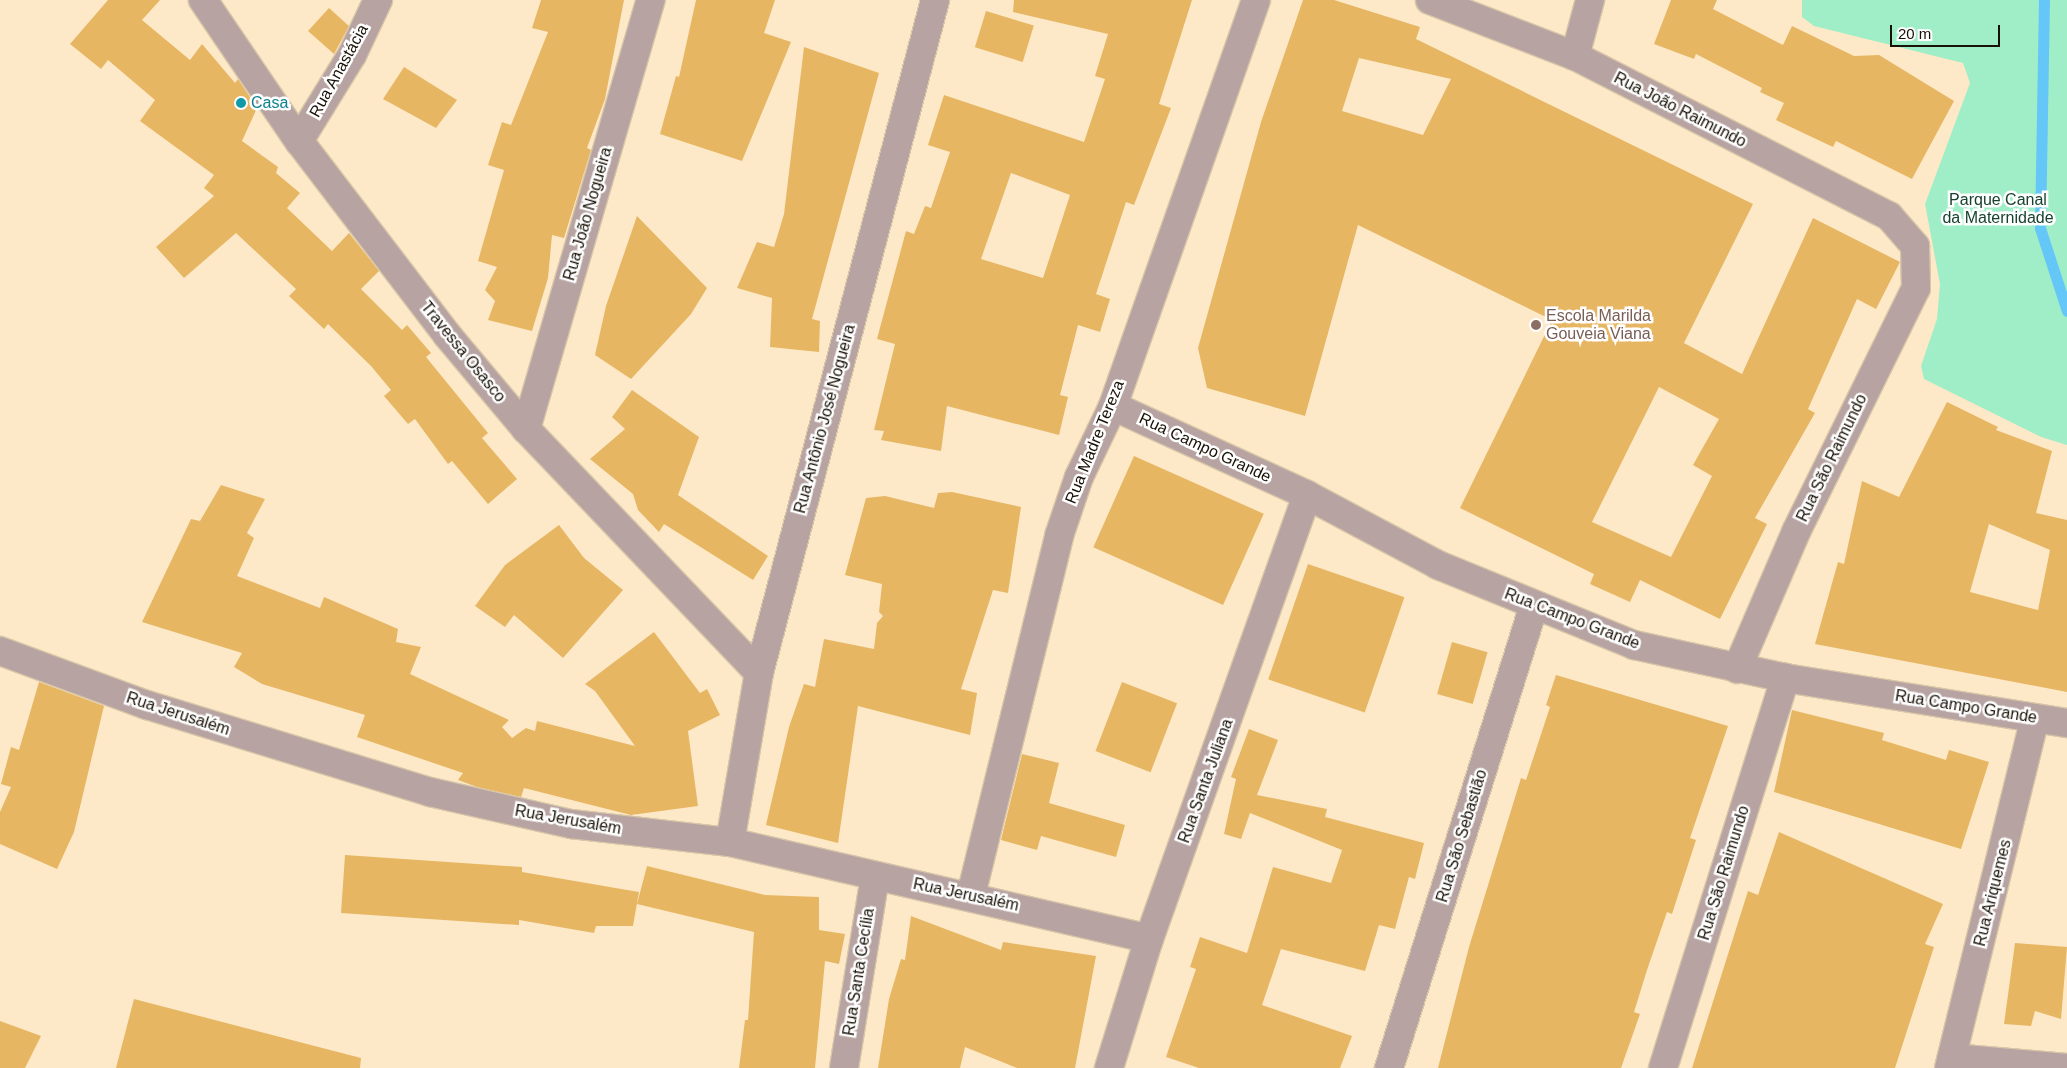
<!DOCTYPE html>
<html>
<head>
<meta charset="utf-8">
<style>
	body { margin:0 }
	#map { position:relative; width:2067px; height:1068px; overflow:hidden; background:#fde9c7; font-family:Arial,sans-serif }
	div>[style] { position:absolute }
	.green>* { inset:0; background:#a0eec7 }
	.stream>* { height:11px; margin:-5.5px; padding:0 5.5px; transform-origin:5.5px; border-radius:5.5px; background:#65c6f8 }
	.building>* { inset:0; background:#e7b663; transform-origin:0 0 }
	.roads { filter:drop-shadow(1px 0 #d8c6a8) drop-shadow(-1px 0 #d8c6a8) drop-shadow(0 1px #d8c6a8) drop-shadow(0 -1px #d8c6a8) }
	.minor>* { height:28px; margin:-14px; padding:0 14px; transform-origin:14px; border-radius:14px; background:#b6a3a2 }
	.dots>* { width:14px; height:14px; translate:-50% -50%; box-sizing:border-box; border:2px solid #fff; border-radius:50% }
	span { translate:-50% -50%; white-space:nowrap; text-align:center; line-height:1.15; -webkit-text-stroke:5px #fff; paint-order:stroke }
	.street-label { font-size:16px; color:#181106 }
	.culture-label { font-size:16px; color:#0d838f }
	.left { translate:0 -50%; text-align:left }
	.park-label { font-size:16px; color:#17422f }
	.education-label { font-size:16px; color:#785e54 }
	.scale { position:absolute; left:1890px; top:25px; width:110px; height:22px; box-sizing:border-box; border:2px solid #181106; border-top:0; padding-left:6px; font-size:15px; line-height:18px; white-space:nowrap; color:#181106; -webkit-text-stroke:4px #fff; paint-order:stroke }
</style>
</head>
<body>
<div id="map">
	<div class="green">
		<div style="clip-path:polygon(1802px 0,2067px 0,2067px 445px,2041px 437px,1924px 379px,1921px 366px,1937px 319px,1940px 284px,1925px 204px,1970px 83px,1963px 63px,1814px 26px,1802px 17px)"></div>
	</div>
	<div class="stream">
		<div style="left:2044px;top:0;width:228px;rotate:91deg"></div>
		<div style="left:2040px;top:228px;width:87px;rotate:72deg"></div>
	</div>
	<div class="building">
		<div style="clip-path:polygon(108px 0,160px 0,142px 20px,190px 60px,202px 44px,235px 83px,238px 79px,257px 108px,242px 141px,278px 167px,276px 173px,300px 193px,287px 208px,332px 251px,349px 233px,379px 271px,361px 289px,402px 330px,407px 325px,431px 353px,426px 357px,488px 433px,482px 438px,517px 479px,488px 504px,452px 461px,448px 464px,415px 419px,408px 424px,384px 396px,391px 390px,371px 366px,328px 324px,324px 329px,289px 296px,296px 289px,236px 233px,184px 278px,156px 247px,214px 196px,204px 188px,214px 175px,140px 121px,155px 100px,108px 60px,101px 69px,70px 44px)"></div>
		<div style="clip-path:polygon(541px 0,624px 0,605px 99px,587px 148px,591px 150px,564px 238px,552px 235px,548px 278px,532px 331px,488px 320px,495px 301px,485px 290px,497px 267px,478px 261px,504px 170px,488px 165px,502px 122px,511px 125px,548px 32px,532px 28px)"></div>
		<div style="clip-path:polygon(696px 0,775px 0,764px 33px,791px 42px,742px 161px,660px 134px,676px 76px,679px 77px)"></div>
		<div style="clip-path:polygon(evenodd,1014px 0,1192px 0,1159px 104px,1171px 108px,1134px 205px,1126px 202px,1096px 294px,1110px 299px,1100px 332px,1078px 325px,1060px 395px,1068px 397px,1059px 435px,947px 406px,941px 451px,881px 440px,884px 431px,874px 430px,895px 344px,877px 339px,906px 231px,914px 234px,925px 206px,931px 208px,950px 152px,928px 145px,944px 95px,1084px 142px,1105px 79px,1095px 76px,1108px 34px,1013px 12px,1014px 0,1011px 173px,1070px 195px,1043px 278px,981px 259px,1011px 173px)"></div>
		<div style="clip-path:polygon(evenodd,1303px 0,1334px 0,1420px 27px,1416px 39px,1753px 204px,1684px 343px,1742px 374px,1813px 218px,1900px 262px,1876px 309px,1857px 299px,1808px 409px,1815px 413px,1755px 518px,1767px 524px,1720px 619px,1640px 580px,1630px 602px,1590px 584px,1594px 574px,1460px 508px,1552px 320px,1358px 225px,1305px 416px,1207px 388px,1198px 348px,1261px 122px,1303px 0,1359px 58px,1451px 79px,1423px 135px,1342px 111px,1359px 58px,1303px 0,1659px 387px,1719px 419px,1693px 465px,1712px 476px,1671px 557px,1592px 522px,1659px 387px)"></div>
		<div style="clip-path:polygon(1671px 0,1717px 0,1713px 9px,1783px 45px,1792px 26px,1854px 56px,1879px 55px,1954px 101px,1912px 179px,1836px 141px,1833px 147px,1776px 120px,1784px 103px,1760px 92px,1762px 88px,1696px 54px,1694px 59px,1654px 44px)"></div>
		<div style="clip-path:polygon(329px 8px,349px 26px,334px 54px,308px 31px)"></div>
		<div style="left:986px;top:11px;width:50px;height:38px;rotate:17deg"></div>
		<div style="clip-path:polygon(804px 47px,879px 73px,812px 319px,820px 321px,819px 352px,770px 347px,772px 298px,737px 288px,757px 242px,774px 247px,784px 214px)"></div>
		<div style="clip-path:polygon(404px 67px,457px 100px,436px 128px,383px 99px)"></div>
		<div style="clip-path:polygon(637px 216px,707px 288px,691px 314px,631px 379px,595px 355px,606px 306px)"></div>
		<div style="clip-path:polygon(632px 390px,699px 437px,678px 495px,768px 556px,753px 580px,664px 524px,659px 532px,638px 510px,633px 494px,590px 459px,625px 429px,612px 417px)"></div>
		<div style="clip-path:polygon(evenodd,1947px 402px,1998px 427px,1996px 430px,2052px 451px,2036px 513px,2067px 520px,2067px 692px,1815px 644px,1838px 562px,1844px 564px,1862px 481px,1899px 497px,1947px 402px,1989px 524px,2050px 550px,2038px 610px,1970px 592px,1989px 524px)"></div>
		<div style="left:1134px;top:456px;width:142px;height:100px;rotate:24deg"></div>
		<div style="clip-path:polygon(221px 485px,265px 499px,247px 533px,254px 538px,237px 576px,320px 608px,324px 597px,398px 629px,396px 642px,421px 647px,410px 674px,509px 720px,502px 727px,512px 738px,526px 728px,535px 731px,537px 721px,635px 746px,595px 691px,585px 684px,654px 632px,700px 693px,707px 689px,720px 715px,688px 731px,698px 806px,631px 815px,524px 788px,521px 797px,477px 787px,458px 780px,463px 773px,357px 737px,365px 715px,262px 684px,234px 667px,242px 653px,142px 622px,191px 519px,200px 521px)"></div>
		<div style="clip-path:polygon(952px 492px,1021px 507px,1008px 593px,993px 590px,961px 689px,977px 693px,970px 735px,858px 706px,838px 843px,766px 825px,789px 727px,804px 684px,815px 687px,824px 639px,874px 649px,877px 623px,883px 616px,879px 612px,882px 584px,845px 575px,866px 498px,885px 496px,934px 508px,938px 493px)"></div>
		<div style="clip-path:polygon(559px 525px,584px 558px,623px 590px,563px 658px,514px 615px,505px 627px,475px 606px,505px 565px)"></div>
		<div style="left:1308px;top:564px;width:102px;height:122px;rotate:19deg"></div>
		<div style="left:1452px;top:642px;width:37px;height:54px;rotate:16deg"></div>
		<div style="clip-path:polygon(1556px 675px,1728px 726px,1690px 838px,1696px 840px,1672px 914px,1667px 912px,1647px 970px,1634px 1012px,1640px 1014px,1621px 1068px,1438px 1068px,1469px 947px,1521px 778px,1526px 780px,1550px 707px,1546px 705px)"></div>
		<div style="clip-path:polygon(39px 682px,104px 706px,74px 832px,57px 869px,0 844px,0 812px,11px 787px,1px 784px,11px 747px,19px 750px)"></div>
		<div style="left:1122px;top:682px;width:59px;height:74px;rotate:21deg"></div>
		<div style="clip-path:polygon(1792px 710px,1884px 733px,1882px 740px,1946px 760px,1949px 750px,1989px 762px,1961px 849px,1774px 792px)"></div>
		<div style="clip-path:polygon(1249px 729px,1278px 740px,1257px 795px,1327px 809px,1325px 817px,1424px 843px,1415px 879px,1409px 877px,1395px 929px,1379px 925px,1365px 971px,1281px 949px,1262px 1005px,1352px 1036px,1340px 1068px,1199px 1068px,1166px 1057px,1196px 969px,1190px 967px,1200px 937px,1247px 953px,1273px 867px,1331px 883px,1342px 850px,1250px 813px,1241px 839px,1224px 834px,1236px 779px,1231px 777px)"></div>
		<div style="clip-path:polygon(1022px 754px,1059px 763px,1049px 803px,1125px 825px,1116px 857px,1041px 836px,1037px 850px,1001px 840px)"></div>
		<div style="clip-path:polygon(1779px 832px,1943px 904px,1925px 944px,1934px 947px,1895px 1068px,1692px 1068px,1748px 891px,1758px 895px)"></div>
		<div style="clip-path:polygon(345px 855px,522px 867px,522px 872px,639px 892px,633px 926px,596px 926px,594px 933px,519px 920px,519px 925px,341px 913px)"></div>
		<div style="clip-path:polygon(647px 866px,765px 895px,819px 897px,819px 930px,845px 934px,839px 964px,825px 961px,815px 1068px,739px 1068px,745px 1020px,748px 1020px,754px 932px,637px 904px)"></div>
		<div style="clip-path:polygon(911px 916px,1001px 950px,1003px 942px,1096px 956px,1075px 1068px,1017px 1068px,965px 1047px,960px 1068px,878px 1068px,889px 999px,901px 959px,905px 960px)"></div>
		<div style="clip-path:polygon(2015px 943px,2067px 947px,2061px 1019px,2035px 1011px,2031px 1026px,2004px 1024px)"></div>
		<div style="clip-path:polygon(134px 999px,361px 1058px,360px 1068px,116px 1068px)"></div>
		<div style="clip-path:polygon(0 1021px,41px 1036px,25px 1068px,0 1068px)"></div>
	</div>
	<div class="roads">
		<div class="minor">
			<div style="left:203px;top:0;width:171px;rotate:55.8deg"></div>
			<div style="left:299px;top:141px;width:245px;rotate:52.6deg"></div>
			<div style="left:448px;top:336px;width:121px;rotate:50deg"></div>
			<div style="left:526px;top:429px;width:337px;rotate:46.3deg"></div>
			<div style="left:1430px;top:0;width:155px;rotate:21.1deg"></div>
			<div style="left:1575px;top:56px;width:352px;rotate:27deg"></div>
			<div style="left:1889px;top:216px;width:40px;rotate:49deg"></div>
			<div style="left:1915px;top:246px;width:42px;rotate:88.6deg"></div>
			<div style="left:1916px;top:288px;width:272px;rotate:116.2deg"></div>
			<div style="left:1796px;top:532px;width:149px;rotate:113.3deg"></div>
			<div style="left:1575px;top:56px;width:58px;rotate:-75deg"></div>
			<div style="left:299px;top:141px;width:101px;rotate:-58.4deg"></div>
			<div style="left:352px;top:55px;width:61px;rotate:-64.7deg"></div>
			<div style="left:1113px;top:406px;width:213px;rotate:24.6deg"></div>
			<div style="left:1307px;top:495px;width:149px;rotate:28.1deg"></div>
			<div style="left:1438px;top:565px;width:212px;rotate:22.2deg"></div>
			<div style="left:1634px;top:645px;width:155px;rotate:12.3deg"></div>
			<div style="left:1785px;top:678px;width:286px;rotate:9.1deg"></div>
			<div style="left:526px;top:429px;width:447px;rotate:-73.8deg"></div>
			<div style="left:0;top:651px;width:157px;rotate:20.2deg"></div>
			<div style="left:147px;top:705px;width:296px;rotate:17.1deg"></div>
			<div style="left:430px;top:792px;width:145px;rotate:12.8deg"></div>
			<div style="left:571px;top:824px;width:160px;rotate:6.5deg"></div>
			<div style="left:730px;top:842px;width:430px;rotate:13deg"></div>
			<div style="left:730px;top:842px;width:171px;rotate:-80.3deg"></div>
			<div style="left:759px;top:673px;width:696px;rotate:-75.34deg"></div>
			<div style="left:971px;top:895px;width:370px;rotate:-76.2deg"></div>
			<div style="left:1059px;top:536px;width:62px;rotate:-71.3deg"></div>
			<div style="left:1079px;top:477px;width:79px;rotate:-64.4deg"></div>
			<div style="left:1113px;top:406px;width:430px;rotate:-70.6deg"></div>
			<div style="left:1953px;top:1058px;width:114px;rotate:5deg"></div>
			<div style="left:844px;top:1068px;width:194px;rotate:-80.8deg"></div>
			<div style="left:1109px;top:1068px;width:135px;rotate:-72.8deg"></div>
			<div style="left:1149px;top:939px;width:471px;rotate:-70.4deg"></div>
			<div style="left:1389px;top:1068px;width:485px;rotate:-72.6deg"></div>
			<div style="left:1663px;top:1068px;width:409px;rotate:-72.6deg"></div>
			<div style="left:1949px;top:1068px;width:360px;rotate:-76.2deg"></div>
		</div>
	</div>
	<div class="dots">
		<div style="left:241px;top:103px;background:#0f9aa8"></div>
		<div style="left:1536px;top:325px;background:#8d6e63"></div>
	</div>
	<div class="street-label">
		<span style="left:339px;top:71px;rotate:-61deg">Rua Anastácia</span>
		<span style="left:1680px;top:110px;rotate:27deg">Rua João Raimundo</span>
		<span style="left:588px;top:214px;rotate:-74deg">Rua João Nogueira</span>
		<span style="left:463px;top:352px;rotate:51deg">Travessa Osasco</span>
		<span style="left:825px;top:419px;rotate:-75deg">Rua Antônio José Nogueira</span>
		<span style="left:1095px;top:442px;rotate:-68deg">Rua Madre Tereza</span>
		<span style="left:1205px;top:448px;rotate:25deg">Rua Campo Grande</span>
		<span style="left:1832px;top:458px;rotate:-64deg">Rua São Raimundo</span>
		<span style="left:1572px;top:619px;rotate:21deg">Rua Campo Grande</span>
		<span style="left:1966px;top:707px;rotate:9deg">Rua Campo Grande</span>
		<span style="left:178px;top:714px;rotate:18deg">Rua Jerusalém</span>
		<span style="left:1206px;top:781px;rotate:-70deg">Rua Santa Juliana</span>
		<span style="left:568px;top:820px;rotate:10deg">Rua Jerusalém</span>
		<span style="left:1462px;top:836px;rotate:-73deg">Rua São Sebastião</span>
		<span style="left:1724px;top:873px;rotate:-73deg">Rua São Raimundo</span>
		<span style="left:1993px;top:893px;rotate:-76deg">Rua Ariquemes</span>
		<span style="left:966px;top:895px;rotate:12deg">Rua Jerusalém</span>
		<span style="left:859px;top:972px;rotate:-81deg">Rua Santa Cecília</span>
	</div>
	<div class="culture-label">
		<span class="left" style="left:251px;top:103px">Casa</span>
	</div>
	<div class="park-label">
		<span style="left:1998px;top:209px">Parque Canal<br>da Maternidade</span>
	</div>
	<div class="education-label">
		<span class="left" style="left:1546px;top:325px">Escola Marilda<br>Gouveia Viana</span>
	</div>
	<div class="scale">20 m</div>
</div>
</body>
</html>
